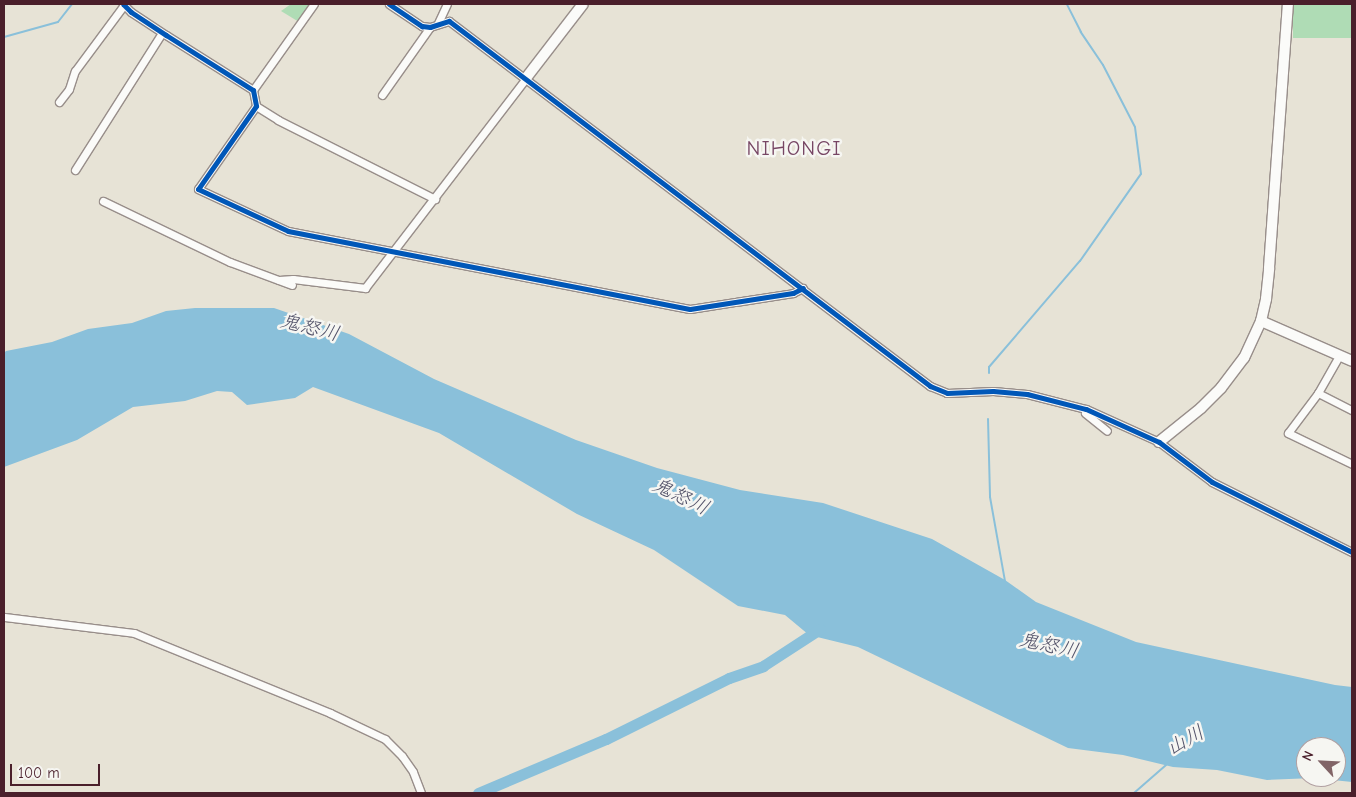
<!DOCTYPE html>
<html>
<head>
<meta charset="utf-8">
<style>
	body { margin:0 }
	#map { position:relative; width:1356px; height:797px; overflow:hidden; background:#e7e3d6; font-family:"Comic Neue","Klee One",sans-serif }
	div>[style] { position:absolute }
	.green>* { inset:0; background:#afdcb5; transform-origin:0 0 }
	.water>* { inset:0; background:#8ac0da }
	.stream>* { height:2px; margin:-1px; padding:0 1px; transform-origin:1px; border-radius:1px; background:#8ac0da }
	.river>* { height:11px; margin:-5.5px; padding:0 5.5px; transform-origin:5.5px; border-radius:5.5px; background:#8ac0da }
	.roads { filter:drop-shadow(1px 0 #988e8a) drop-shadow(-1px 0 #988e8a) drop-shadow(0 1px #988e8a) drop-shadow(0 -1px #988e8a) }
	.street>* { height:7px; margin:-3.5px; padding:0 3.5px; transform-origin:3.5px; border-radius:3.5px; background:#fbfbf9 }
	.secondary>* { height:10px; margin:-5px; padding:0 5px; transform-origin:5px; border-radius:5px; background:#fbfbf9 }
	.cycleway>* { height:5px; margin:-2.5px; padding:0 2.5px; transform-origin:2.5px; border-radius:2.5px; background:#0057b8 }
	span { translate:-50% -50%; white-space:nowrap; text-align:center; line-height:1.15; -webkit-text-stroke:5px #f6f6f2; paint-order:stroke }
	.water-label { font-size:20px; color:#525269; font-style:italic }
	.quarter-label { font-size:21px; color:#774664; letter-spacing:1px }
	.frame { position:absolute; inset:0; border:5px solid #4a1f2b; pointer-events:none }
	.north { position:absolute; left:1296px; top:737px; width:50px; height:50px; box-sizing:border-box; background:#f6f6f2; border:1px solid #b1a0a2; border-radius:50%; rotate:295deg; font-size:14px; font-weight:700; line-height:20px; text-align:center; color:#4a1f2b }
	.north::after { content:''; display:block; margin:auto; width:18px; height:22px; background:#816467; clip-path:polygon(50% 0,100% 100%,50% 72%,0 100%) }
	.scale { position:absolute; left:10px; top:764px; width:90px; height:22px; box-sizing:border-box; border:2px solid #4a1f2b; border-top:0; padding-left:6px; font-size:15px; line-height:18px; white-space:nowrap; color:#4a1f2b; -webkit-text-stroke:4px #f6f6f2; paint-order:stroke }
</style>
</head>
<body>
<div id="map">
	<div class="green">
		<div style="clip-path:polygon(291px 4px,310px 4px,299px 22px,281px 11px)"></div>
		<div style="left:1293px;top:4px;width:59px;height:34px"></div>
	</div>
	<div class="water">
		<div style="clip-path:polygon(evenodd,195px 308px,274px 308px,349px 334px,434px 379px,576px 440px,657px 468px,740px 490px,823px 503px,932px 539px,1005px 580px,1036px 602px,1136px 642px,1335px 685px,1352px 687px,1352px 782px,1314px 778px,1267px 780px,1217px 770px,1173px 767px,1123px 755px,1068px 748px,858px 647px,809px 635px,785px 615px,738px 606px,654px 550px,577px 514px,439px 433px,313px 387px,295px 398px,247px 405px,232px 392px,217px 391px,185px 401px,133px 407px,77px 440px,4px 467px,4px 353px,6px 351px,52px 342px,88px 329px,132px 323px,166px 311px,195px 308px,1306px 747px,1336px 747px,1336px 777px,1306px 777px,1306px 747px)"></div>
	</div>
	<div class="stream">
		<div style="left:4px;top:37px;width:56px;rotate:-15.5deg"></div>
		<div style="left:58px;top:22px;width:23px;rotate:-52deg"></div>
		<div style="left:989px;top:373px;width:6px;rotate:-90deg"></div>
		<div style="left:989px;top:367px;width:140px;rotate:-49.4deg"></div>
		<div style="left:1080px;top:261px;width:106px;rotate:-55deg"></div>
		<div style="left:1141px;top:174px;width:47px;rotate:-97.3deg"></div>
		<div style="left:1135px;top:127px;width:70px;rotate:-117.3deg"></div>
		<div style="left:1103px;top:65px;width:40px;rotate:-124deg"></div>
		<div style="left:1081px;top:32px;width:31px;rotate:-117deg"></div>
		<div style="left:988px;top:419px;width:78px;rotate:88.5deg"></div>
		<div style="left:990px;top:497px;width:85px;rotate:79.9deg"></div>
		<div style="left:1134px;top:793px;width:43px;rotate:-41.2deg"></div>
	</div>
	<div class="river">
		<div style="left:478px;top:793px;width:139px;rotate:-22.9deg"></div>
		<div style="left:606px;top:739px;width:137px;rotate:-26.4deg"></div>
		<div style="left:729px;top:678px;width:36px;rotate:-19deg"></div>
		<div style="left:763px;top:666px;width:68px;rotate:-33deg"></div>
	</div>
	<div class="roads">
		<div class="street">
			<div style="left:123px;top:4px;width:11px;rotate:45deg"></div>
			<div style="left:131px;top:12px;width:42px;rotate:33.3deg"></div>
			<div style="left:166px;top:35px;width:103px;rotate:32.3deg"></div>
			<div style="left:253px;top:90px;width:16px;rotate:79deg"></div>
			<div style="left:256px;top:106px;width:101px;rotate:124.9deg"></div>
			<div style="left:198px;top:189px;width:99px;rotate:25deg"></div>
			<div style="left:288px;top:231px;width:409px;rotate:11deg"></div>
			<div style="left:690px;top:309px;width:104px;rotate:-8.8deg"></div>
			<div style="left:793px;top:293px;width:11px;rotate:-27deg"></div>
			<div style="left:389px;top:4px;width:40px;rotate:34deg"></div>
			<div style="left:422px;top:26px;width:8px;rotate:7deg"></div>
			<div style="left:430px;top:27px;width:20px;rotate:-18deg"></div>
			<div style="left:449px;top:21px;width:604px;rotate:37.19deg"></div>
			<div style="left:930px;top:386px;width:18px;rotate:22deg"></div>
			<div style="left:947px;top:393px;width:46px;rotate:-2.5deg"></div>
			<div style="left:993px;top:391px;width:34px;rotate:5deg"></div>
			<div style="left:1027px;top:394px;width:61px;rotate:14.3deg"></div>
			<div style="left:1086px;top:409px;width:80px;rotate:24.3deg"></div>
			<div style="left:1159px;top:442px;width:66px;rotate:37deg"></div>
			<div style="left:1212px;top:482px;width:157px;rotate:26.6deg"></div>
			<div style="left:438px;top:23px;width:21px;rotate:-65deg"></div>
			<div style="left:253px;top:90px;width:105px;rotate:-54.7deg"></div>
			<div style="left:382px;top:95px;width:83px;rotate:-54.8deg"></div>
			<div style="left:59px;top:102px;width:16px;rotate:-52deg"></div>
			<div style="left:69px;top:89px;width:19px;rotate:-72deg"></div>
			<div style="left:75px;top:71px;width:82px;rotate:-53.4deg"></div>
			<div style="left:256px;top:106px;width:26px;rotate:32deg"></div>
			<div style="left:278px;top:120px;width:176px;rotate:26.7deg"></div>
			<div style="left:75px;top:170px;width:162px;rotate:-57.6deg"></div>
			<div style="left:103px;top:201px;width:141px;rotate:25.7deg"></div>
			<div style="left:230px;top:262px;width:66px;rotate:20.4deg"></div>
			<div style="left:279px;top:280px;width:14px;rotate:-4deg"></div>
			<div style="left:293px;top:279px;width:73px;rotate:7.1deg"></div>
			<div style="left:365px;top:288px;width:265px;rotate:-52.5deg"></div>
			<div style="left:1339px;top:356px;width:43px;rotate:119.6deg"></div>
			<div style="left:1318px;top:393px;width:50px;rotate:126.9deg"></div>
			<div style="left:1288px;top:433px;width:71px;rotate:25.8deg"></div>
			<div style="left:1318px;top:393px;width:38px;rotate:27deg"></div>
			<div style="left:1085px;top:413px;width:28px;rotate:39deg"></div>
			<div style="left:4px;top:617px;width:131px;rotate:7deg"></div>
			<div style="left:134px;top:633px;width:212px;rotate:22.2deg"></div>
			<div style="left:330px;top:713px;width:61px;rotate:25.3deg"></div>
			<div style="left:385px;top:739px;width:24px;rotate:45deg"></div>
			<div style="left:402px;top:756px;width:19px;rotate:55deg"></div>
			<div style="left:413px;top:772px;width:22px;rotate:69deg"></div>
		</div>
		<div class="secondary">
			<div style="left:526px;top:78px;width:93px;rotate:-52.4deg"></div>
			<div style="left:1261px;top:321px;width:99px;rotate:23.7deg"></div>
			<div style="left:1159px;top:442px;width:54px;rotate:-39deg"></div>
			<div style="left:1201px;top:408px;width:28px;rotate:-45deg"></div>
			<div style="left:1221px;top:388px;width:38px;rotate:-53deg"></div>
			<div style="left:1244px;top:358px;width:41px;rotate:-65.3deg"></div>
			<div style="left:1261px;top:321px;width:23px;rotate:-77deg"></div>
			<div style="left:1266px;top:299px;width:31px;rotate:-84deg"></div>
			<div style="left:1269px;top:268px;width:265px;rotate:-85.9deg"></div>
		</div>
	</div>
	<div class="cycleway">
		<div style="left:123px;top:4px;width:11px;rotate:45deg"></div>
		<div style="left:131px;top:12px;width:42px;rotate:33.3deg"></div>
		<div style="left:166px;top:35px;width:103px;rotate:32.3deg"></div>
		<div style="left:253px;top:90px;width:16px;rotate:79deg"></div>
		<div style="left:256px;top:106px;width:101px;rotate:124.9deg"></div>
		<div style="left:198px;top:189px;width:99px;rotate:25deg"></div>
		<div style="left:288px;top:231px;width:409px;rotate:11deg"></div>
		<div style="left:690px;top:309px;width:104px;rotate:-8.8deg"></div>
		<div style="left:793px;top:293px;width:11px;rotate:-27deg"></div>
		<div style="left:389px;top:4px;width:40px;rotate:34deg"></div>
		<div style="left:422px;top:26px;width:8px;rotate:7deg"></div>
		<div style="left:430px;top:27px;width:20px;rotate:-18deg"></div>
		<div style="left:449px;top:21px;width:604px;rotate:37.19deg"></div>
		<div style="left:930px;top:386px;width:18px;rotate:22deg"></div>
		<div style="left:947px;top:393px;width:46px;rotate:-2.5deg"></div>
		<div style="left:993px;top:391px;width:34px;rotate:5deg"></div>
		<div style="left:1027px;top:394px;width:61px;rotate:14.3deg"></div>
		<div style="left:1086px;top:409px;width:80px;rotate:24.3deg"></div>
		<div style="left:1159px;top:442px;width:66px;rotate:37deg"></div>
		<div style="left:1212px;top:482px;width:157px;rotate:26.6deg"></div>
	</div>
	<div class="water-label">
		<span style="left:310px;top:327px;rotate:14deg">鬼怒川</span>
		<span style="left:681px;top:496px;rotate:26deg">鬼怒川</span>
		<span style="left:1049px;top:645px;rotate:12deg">鬼怒川</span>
		<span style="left:1185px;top:740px;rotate:-29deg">山川</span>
	</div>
	<div class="quarter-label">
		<span style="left:794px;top:148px">NIHONGI</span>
	</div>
	<div class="frame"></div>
	<div class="north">N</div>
	<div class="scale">100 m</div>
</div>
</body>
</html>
